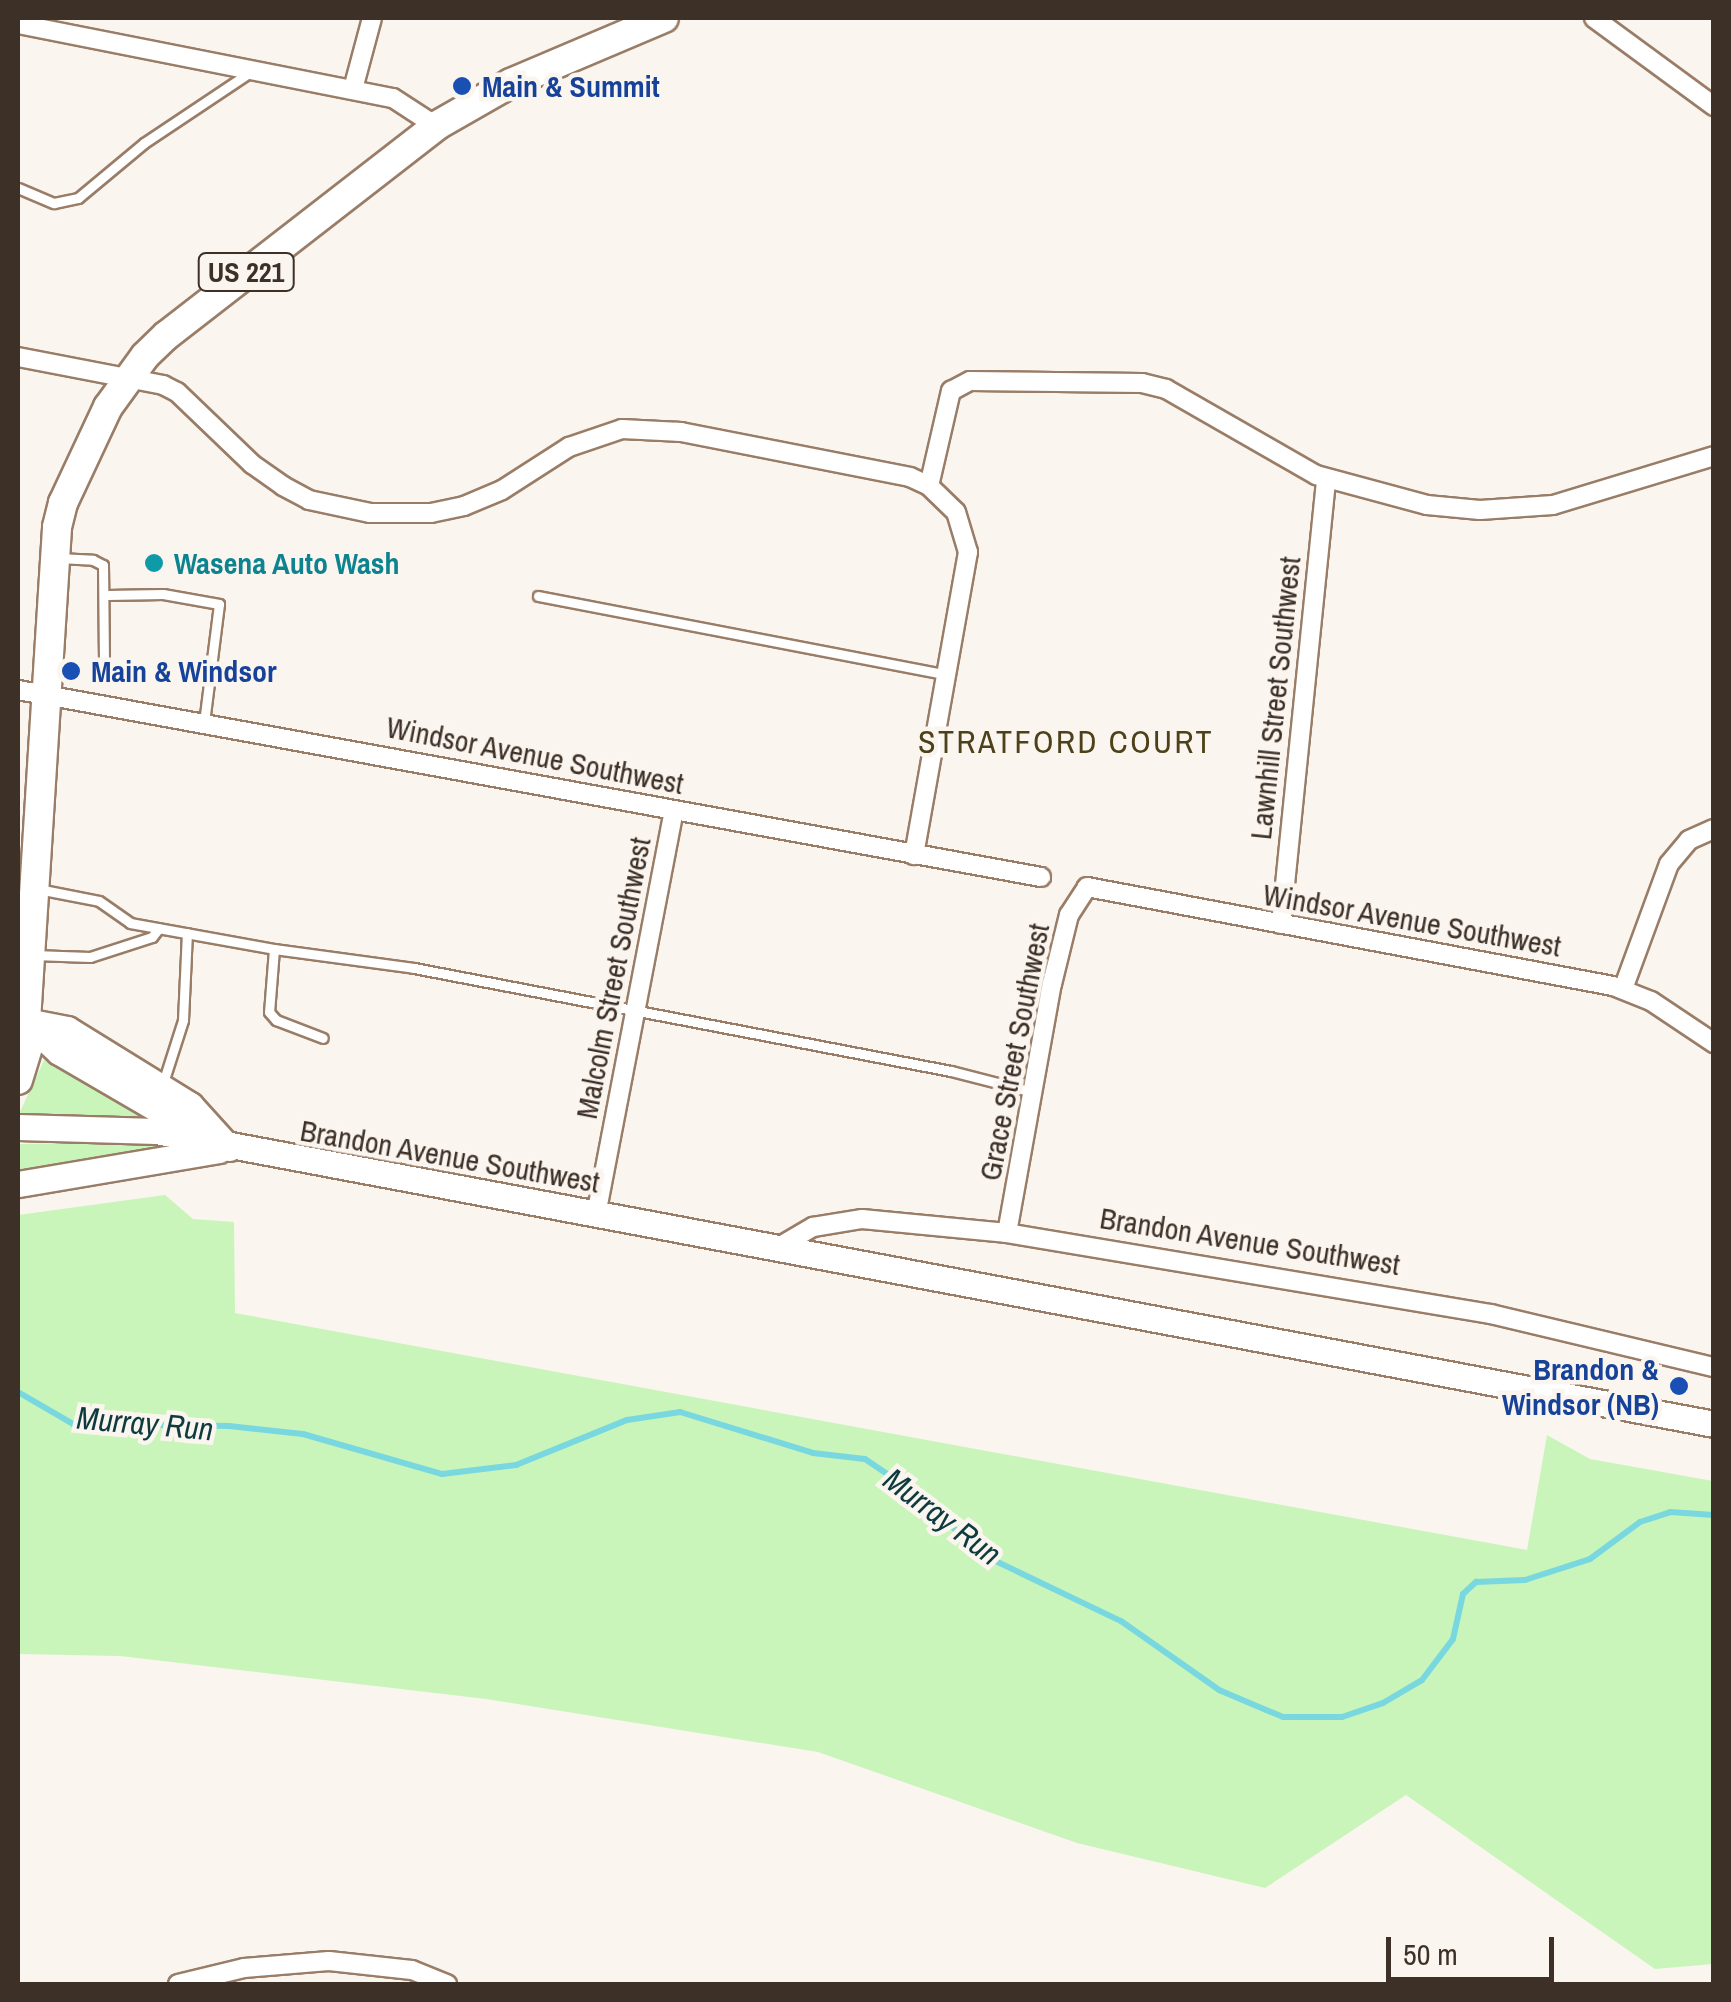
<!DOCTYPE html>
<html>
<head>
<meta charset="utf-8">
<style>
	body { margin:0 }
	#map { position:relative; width:1731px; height:2002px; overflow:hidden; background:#fbf5f0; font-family:"Archivo Narrow",sans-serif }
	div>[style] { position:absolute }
	.green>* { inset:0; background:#c9f5bb }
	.stream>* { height:6px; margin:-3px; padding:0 3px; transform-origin:3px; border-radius:3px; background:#79d8df }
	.roads { filter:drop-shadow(2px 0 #997d67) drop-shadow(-2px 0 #997d67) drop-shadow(0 2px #997d67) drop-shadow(0 -2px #997d67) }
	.service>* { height:9px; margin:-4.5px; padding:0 4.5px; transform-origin:4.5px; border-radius:4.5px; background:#fff }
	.minor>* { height:18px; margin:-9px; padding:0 9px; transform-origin:9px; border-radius:9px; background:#fff }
	.secondary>* { height:25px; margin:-12.5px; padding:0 12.5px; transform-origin:12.5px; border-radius:12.5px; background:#fff }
	.primary>* { height:28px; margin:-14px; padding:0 14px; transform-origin:14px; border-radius:14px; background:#fff }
	.dots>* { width:28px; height:28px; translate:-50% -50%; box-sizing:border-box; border:5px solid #fbf5f0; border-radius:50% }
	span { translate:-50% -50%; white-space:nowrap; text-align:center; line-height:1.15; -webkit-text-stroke:9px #fbf5f0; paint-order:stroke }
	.shield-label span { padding:2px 8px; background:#fbf5f0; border:2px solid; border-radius:8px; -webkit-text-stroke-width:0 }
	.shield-label { font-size:28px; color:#3d3127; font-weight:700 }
	.transit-label { font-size:30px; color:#164399; font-weight:700 }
	.left { translate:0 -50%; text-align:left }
	.right { translate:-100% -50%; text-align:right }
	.culture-label { font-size:30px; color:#0d838f; font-weight:700 }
	.street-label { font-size:30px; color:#3d3127 }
	.neighbourhood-label { font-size:32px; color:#4c4118; letter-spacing:2.5px }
	.water-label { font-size:32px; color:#0d3b3e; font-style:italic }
	.frame { position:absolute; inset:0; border:20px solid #3d3127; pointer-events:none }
	.scale { position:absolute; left:1386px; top:1937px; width:168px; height:45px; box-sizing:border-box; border:5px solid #3d3127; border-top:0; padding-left:12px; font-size:30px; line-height:35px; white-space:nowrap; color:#3d3127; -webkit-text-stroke:8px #fbf5f0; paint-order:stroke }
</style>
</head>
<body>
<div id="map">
	<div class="green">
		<div style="clip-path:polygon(45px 1058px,143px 1116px,18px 1116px)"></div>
		<div style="clip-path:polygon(133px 1142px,170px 1146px,18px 1172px,18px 1144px)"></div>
		<div style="clip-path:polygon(165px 1195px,193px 1219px,234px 1222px,235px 1313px,1527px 1550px,1547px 1435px,1590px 1459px,1713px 1481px,1713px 1964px,1655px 1969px,1406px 1795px,1265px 1888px,1077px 1843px,818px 1752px,486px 1699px,120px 1656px,18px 1654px,18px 1215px)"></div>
	</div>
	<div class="stream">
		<div style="left:18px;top:1392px;width:64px;rotate:30.2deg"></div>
		<div style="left:73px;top:1424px;width:156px;rotate:0.7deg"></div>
		<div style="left:229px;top:1426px;width:74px;rotate:6.2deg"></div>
		<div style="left:303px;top:1434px;width:145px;rotate:16.1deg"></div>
		<div style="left:442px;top:1474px;width:75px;rotate:-6.9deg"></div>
		<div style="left:516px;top:1465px;width:120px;rotate:-22.1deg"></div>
		<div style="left:627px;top:1420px;width:54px;rotate:-8.6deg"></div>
		<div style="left:680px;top:1412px;width:139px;rotate:17.1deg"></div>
		<div style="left:813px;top:1453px;width:52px;rotate:6.6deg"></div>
		<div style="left:865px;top:1459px;width:59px;rotate:34deg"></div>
		<div style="left:914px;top:1492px;width:93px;rotate:42.4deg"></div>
		<div style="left:983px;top:1555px;width:153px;rotate:25.6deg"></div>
		<div style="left:1121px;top:1621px;width:120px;rotate:35.1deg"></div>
		<div style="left:1219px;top:1690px;width:69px;rotate:22.9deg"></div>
		<div style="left:1283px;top:1717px;width:59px"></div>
		<div style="left:1342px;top:1717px;width:43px;rotate:-18.9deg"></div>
		<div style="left:1383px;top:1703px;width:45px;rotate:-30.5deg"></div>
		<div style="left:1422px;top:1680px;width:51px;rotate:-52.9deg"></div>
		<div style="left:1453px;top:1639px;width:46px;rotate:-77.5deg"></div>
		<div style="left:1463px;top:1594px;width:18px;rotate:-43deg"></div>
		<div style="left:1476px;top:1582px;width:49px;rotate:-2.3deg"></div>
		<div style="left:1525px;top:1580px;width:68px;rotate:-17.9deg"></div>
		<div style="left:1590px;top:1559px;width:62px;rotate:-36.5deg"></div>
		<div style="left:1640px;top:1522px;width:32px;rotate:-18deg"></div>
		<div style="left:1670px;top:1512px;width:44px;rotate:3.9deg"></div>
	</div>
	<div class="roads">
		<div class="service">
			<div style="left:18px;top:188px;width:39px;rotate:23deg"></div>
			<div style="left:54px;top:203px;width:25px;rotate:-12deg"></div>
			<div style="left:78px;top:198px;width:86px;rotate:-39.8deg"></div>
			<div style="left:144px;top:143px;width:126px;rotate:-33.7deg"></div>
			<div style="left:58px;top:558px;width:35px;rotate:3deg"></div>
			<div style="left:93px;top:560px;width:11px;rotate:27deg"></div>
			<div style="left:103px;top:565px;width:96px;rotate:89.4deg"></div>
			<div style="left:107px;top:595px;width:56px;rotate:-1deg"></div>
			<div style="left:163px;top:594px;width:57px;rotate:10.1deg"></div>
			<div style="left:219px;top:604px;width:120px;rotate:97.2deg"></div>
			<div style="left:538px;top:596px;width:417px;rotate:10.9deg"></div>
			<div style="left:38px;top:889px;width:62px;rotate:11.1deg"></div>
			<div style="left:99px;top:901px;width:38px;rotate:35deg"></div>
			<div style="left:130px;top:923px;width:146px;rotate:10.2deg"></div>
			<div style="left:274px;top:949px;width:141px;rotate:7.7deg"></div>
			<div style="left:414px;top:968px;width:547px;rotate:10.86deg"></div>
			<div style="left:951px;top:1071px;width:85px;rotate:14.4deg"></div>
			<div style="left:274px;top:949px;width:63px;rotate:94.5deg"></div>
			<div style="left:269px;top:1012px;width:11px;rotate:49deg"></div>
			<div style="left:276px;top:1020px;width:50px;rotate:21deg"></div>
			<div style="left:33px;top:955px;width:57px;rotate:2deg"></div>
			<div style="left:90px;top:957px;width:65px;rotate:-17.9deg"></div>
			<div style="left:152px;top:937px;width:11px;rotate:-52deg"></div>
			<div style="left:162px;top:1086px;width:69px;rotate:-72.3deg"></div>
			<div style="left:183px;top:1020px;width:87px;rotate:-87.4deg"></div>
		</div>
		<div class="minor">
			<div style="left:1594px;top:18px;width:149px;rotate:36.3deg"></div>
			<div style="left:18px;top:24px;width:382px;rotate:11.2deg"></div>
			<div style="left:393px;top:98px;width:51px;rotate:33.1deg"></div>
			<div style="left:353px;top:89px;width:73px;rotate:-75deg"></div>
			<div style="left:18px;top:357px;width:148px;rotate:10.9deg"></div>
			<div style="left:163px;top:385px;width:16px;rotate:27deg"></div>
			<div style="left:177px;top:392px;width:104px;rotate:43.8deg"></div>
			<div style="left:252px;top:464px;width:38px;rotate:35deg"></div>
			<div style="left:283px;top:486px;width:30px;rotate:28deg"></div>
			<div style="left:309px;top:500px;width:62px;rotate:12deg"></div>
			<div style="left:370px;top:513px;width:61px"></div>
			<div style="left:431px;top:513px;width:34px;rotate:-12deg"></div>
			<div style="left:464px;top:506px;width:41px;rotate:-22.8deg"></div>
			<div style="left:502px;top:490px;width:80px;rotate:-32.7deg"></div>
			<div style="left:569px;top:447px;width:56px;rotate:-18.8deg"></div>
			<div style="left:622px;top:429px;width:59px;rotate:2.9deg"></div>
			<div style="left:681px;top:432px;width:233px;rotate:11.1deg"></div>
			<div style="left:910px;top:477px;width:21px;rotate:25deg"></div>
			<div style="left:929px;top:486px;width:37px;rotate:44deg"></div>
			<div style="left:956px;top:512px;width:42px;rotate:73.3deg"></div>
			<div style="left:968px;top:552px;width:308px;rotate:100.1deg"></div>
			<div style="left:929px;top:486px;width:98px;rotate:-77deg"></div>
			<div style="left:951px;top:391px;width:21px;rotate:-28deg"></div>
			<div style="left:970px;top:381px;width:172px;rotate:0.7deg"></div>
			<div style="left:1142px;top:383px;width:25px;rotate:14deg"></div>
			<div style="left:1166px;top:389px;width:173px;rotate:29.8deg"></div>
			<div style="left:1316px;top:475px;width:115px;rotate:15.1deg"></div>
			<div style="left:1427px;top:505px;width:53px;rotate:5.4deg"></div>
			<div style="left:1480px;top:510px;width:73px;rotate:-3.9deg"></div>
			<div style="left:1553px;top:505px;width:168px;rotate:-16.9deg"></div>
			<div style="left:18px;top:690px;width:1040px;rotate:10.36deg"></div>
			<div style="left:1281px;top:924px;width:447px;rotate:-84.2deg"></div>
			<div style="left:1623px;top:989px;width:133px;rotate:-69.8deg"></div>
			<div style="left:1669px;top:864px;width:31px;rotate:-50deg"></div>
			<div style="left:1689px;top:840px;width:27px;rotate:-24deg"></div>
			<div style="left:596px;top:1215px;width:412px;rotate:-79.1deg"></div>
			<div style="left:1007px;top:1233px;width:253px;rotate:-79.8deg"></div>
			<div style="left:1052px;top:984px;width:71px;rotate:-76.2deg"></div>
			<div style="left:1069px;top:915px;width:33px;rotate:-57deg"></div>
			<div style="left:1087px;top:887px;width:535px;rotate:10.66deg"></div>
			<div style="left:1613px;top:986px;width:41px;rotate:21.5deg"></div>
			<div style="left:1651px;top:1001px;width:76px;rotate:33.7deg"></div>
			<div style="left:777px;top:1248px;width:42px;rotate:-30.3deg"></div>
			<div style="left:813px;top:1227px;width:50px;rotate:-9.3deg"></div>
			<div style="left:862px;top:1219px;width:146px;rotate:5.5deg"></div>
			<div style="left:1007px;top:1233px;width:491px;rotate:9.5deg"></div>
			<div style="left:1491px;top:1314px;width:229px;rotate:13.4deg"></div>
			<div style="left:178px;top:1984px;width:68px;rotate:-13.6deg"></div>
			<div style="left:244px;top:1968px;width:85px;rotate:-4.7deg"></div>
			<div style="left:329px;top:1961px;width:83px;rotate:6.2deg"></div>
			<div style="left:412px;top:1970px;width:38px;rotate:22deg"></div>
		</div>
		<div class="secondary">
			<div style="left:26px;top:1021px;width:42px;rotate:11deg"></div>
			<div style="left:67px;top:1029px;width:145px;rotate:31.7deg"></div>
			<div style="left:190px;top:1105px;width:58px;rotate:47.8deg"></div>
			<div style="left:26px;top:1021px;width:45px;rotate:43.2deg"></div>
			<div style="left:59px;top:1052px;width:155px;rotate:30.2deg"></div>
			<div style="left:18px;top:1127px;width:138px;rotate:1.7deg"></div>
			<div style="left:156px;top:1131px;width:1585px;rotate:10.65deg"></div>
			<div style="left:18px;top:1184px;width:204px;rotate:-9.6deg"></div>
		</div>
		<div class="primary">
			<div style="left:18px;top:1080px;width:39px;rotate:-73deg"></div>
			<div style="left:29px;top:1043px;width:22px;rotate:-98deg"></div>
			<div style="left:26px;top:1021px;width:495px;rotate:-86.4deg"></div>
			<div style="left:57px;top:527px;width:25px;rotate:-76deg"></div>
			<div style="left:63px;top:503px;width:106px;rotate:-64.9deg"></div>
			<div style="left:108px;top:407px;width:63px;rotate:-54deg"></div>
			<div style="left:145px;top:356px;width:30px;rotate:-44deg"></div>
			<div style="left:167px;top:335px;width:341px;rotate:-37.8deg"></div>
			<div style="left:436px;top:126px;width:86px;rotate:-29.8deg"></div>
			<div style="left:511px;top:83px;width:166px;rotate:-23deg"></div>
		</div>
	</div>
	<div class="dots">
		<div style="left:462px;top:86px;background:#1a4fb4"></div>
		<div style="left:154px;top:563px;background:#0f9aa8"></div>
		<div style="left:71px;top:671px;background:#1a4fb4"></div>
		<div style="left:1679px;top:1386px;background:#1a4fb4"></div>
	</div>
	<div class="shield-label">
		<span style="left:246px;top:272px">US 221</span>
	</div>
	<div class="transit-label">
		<span class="left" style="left:482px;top:86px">Main &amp; Summit</span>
		<span class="left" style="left:91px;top:671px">Main &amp; Windsor</span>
		<span class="right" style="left:1659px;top:1386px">Brandon &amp;<br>Windsor (NB)</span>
	</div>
	<div class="culture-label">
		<span class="left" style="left:174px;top:563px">Wasena Auto Wash</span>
	</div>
	<div class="street-label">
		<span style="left:1275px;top:698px;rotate:-84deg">Lawnhill Street Southwest</span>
		<span style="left:535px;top:755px;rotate:11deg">Windsor Avenue Southwest</span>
		<span style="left:1412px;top:920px;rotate:10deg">Windsor Avenue Southwest</span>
		<span style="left:613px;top:978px;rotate:-79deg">Malcolm Street Southwest</span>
		<span style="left:1014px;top:1052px;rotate:-79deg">Grace Street Southwest</span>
		<span style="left:450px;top:1156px;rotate:10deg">Brandon Avenue Southwest</span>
		<span style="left:1250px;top:1241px;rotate:9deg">Brandon Avenue Southwest</span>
	</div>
	<div class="neighbourhood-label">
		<span style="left:1066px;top:742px">STRATFORD COURT</span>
	</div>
	<div class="water-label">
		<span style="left:145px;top:1424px;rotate:5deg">Murray Run</span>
		<span style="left:942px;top:1517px;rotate:37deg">Murray Run</span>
	</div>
	<div class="frame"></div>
	<div class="scale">50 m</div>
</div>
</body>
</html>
